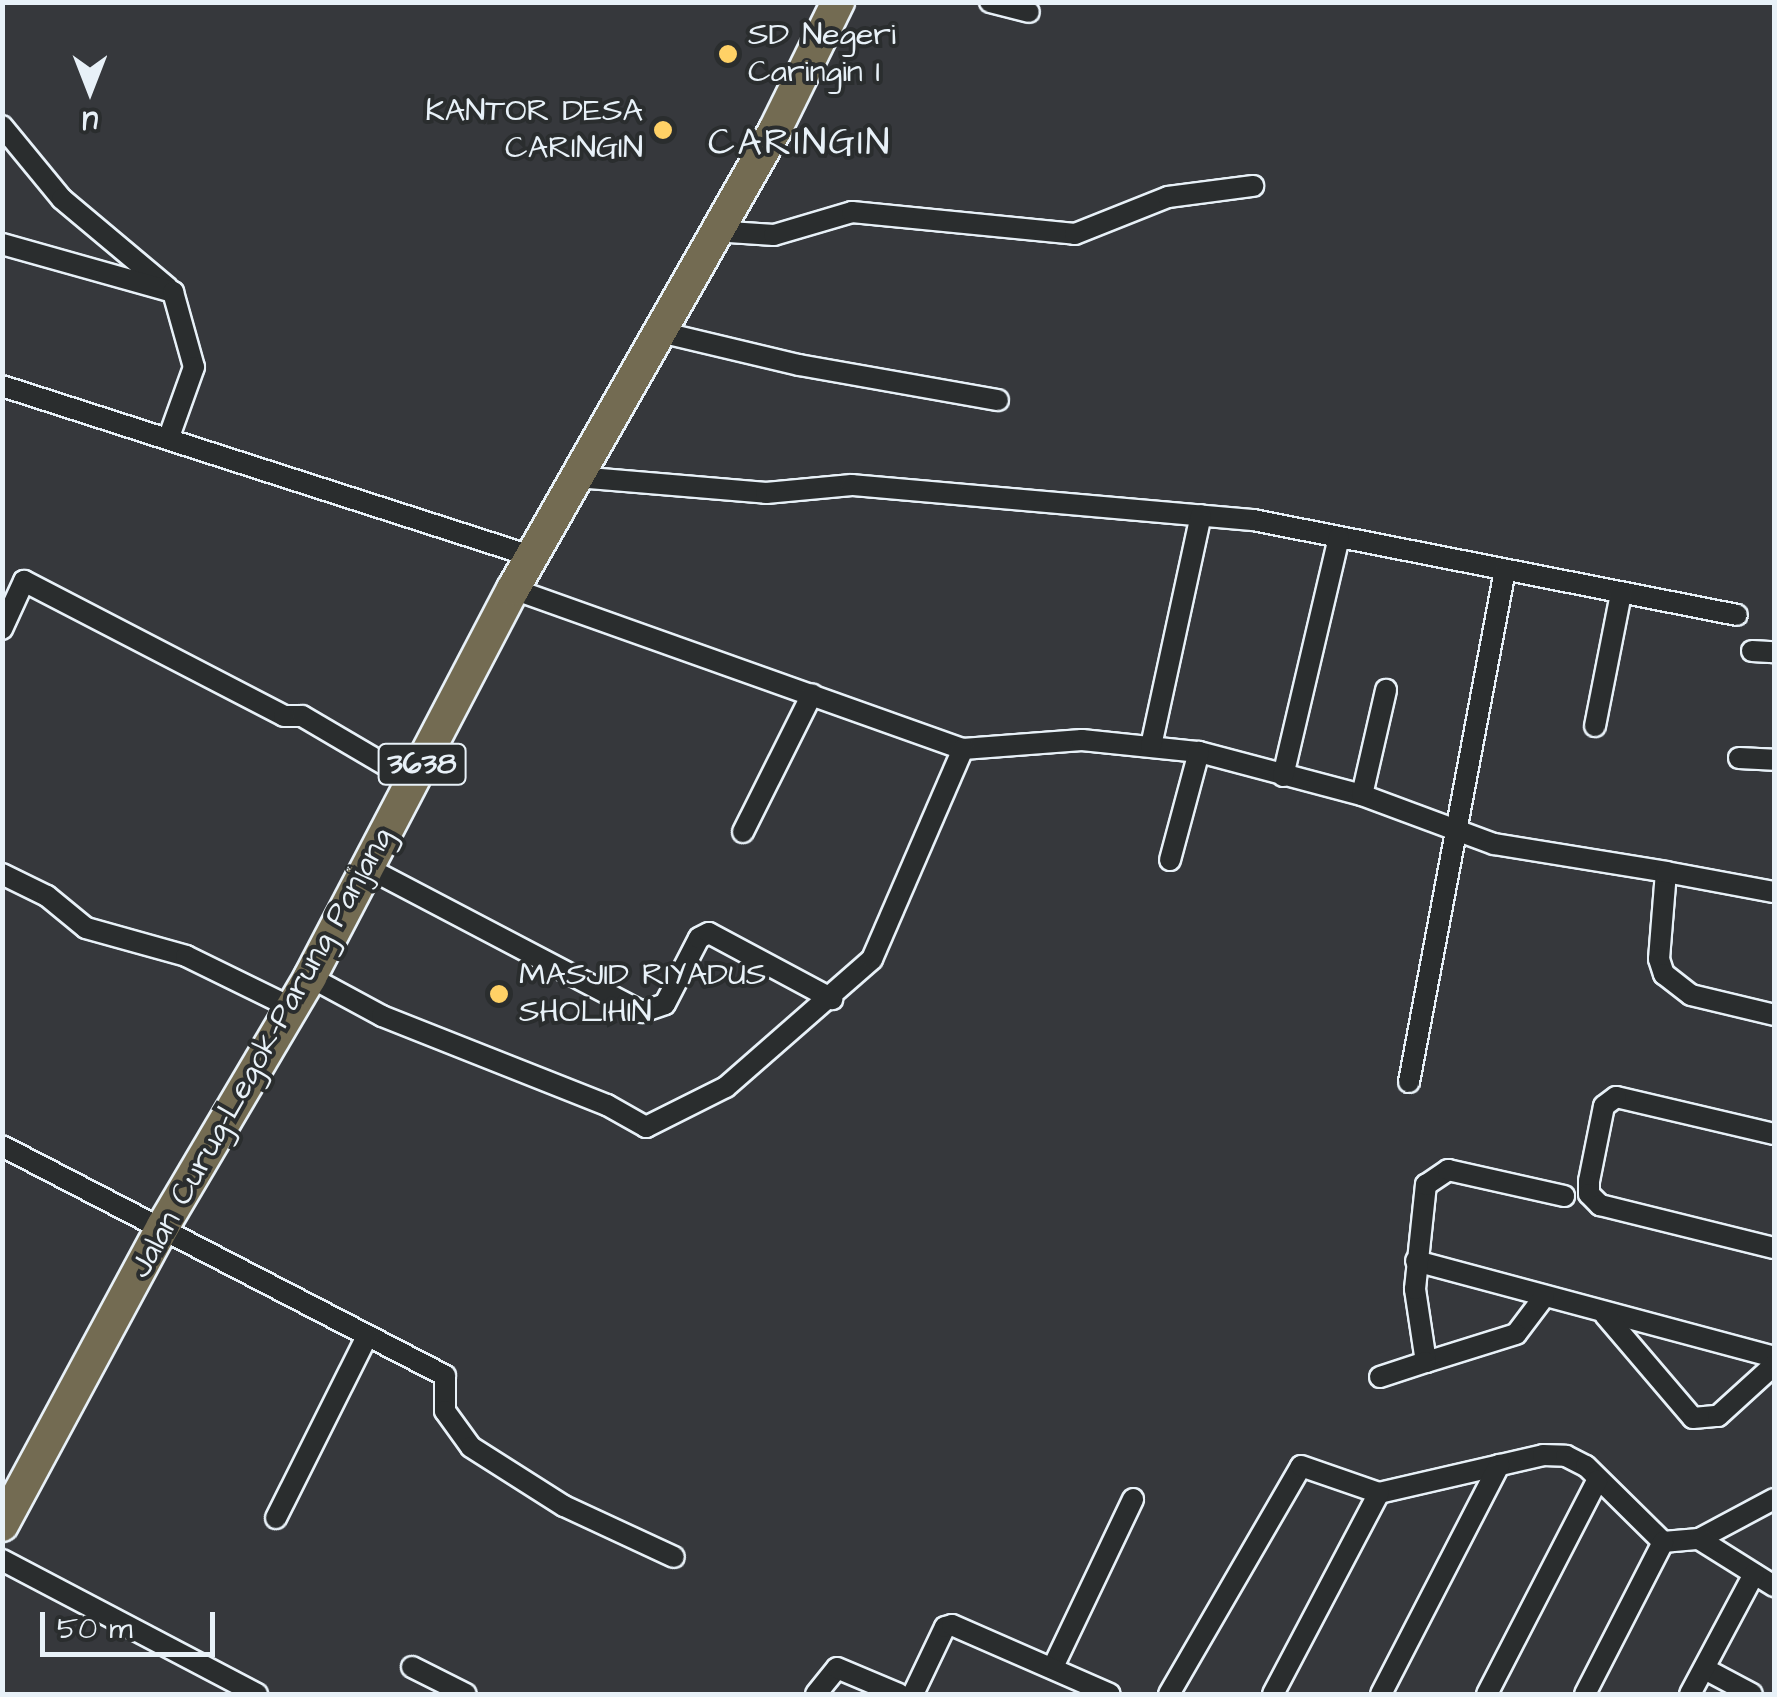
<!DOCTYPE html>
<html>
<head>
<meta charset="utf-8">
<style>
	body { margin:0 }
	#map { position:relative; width:1777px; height:1697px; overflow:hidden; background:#36383c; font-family:"Architects Daughter",sans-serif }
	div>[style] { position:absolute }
	.roads { filter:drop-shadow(2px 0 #e8f1f8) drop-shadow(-2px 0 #e8f1f8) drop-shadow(0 2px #e8f1f8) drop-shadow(0 -2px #e8f1f8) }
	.minor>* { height:20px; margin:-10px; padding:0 10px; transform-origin:10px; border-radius:10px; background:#2a2d2e }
	.primary>* { height:32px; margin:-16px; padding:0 16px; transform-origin:16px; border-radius:16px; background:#736b52 }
	.dots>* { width:28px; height:28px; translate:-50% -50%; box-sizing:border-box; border:5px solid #2a2d2e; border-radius:50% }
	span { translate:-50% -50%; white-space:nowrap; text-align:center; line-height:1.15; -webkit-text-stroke:8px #2a2d2e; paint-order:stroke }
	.shield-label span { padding:2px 8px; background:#2a2d2e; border:2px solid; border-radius:8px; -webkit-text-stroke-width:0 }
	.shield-label { font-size:30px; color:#e8f1f8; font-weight:700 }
	.poi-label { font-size:32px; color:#e8f1f8 }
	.left { translate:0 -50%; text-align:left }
	.right { translate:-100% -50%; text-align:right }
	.street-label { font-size:32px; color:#e8f1f8 }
	.quarter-label { font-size:38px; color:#e8f1f8; letter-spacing:2.5px }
	.frame { position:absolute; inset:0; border:5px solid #e8f1f8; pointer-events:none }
	.north { position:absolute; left:40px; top:40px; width:100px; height:100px; -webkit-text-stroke:8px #2a2d2e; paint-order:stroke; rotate:180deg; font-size:28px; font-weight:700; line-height:40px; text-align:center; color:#e8f1f8 }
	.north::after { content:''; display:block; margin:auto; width:35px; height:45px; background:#e8f1f8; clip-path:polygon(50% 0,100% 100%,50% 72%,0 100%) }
	.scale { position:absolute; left:40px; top:1612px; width:175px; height:45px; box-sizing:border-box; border:5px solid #e8f1f8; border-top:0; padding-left:12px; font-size:30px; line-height:35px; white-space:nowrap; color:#e8f1f8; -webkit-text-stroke:8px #2a2d2e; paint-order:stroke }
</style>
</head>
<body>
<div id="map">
	<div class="roads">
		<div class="minor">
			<div style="left:990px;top:2px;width:40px;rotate:14.4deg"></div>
			<div style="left:2px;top:126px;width:94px;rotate:50.6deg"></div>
			<div style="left:62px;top:199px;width:138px;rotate:40deg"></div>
			<div style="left:714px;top:231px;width:60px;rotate:3.8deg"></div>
			<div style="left:774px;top:235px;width:81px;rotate:-16.4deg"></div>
			<div style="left:852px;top:212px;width:224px;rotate:5.6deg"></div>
			<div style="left:1075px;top:234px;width:100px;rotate:-21.7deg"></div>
			<div style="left:1168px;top:197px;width:86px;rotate:-7.4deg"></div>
			<div style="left:2px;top:244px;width:178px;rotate:15.7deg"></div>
			<div style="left:173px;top:292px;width:78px;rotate:74.4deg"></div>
			<div style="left:194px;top:367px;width:74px;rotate:109.7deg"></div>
			<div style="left:656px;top:331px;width:147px;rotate:13.4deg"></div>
			<div style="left:799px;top:365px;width:202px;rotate:10deg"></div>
			<div style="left:2px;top:386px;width:559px;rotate:17.82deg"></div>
			<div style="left:577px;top:477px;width:190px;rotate:4.8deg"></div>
			<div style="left:766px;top:493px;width:86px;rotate:-5.3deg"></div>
			<div style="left:852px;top:485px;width:403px;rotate:5deg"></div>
			<div style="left:1253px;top:520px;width:493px;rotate:11.1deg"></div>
			<div style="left:513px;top:589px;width:478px;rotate:19.6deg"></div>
			<div style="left:963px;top:749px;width:119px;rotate:-4.3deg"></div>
			<div style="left:1082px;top:740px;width:118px;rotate:5.9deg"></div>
			<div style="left:1199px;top:752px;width:169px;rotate:14.8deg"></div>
			<div style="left:1362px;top:795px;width:141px;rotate:20.4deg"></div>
			<div style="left:1494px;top:844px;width:174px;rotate:9.2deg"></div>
			<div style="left:1666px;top:872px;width:87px;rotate:94.6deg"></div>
			<div style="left:1659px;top:959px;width:16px;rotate:72deg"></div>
			<div style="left:1664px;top:974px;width:34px;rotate:38deg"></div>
			<div style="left:1691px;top:995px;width:85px;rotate:13.5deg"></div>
			<div style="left:2px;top:629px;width:53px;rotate:-65.4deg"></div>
			<div style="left:24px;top:581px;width:293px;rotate:27.4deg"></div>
			<div style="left:284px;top:716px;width:18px"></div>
			<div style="left:302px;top:716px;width:129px;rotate:30.4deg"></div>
			<div style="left:1752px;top:651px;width:22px;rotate:3deg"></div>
			<div style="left:1595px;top:726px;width:136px;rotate:-78.9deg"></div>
			<div style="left:1151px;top:746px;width:236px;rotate:-77.8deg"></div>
			<div style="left:1739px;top:758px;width:35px;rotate:3deg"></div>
			<div style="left:1283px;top:776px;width:245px;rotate:-76.8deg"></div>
			<div style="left:1362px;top:795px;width:108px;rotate:-77.1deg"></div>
			<div style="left:743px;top:832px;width:154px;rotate:-63.4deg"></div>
			<div style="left:1170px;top:860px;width:112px;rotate:-75deg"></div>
			<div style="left:368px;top:868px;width:310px;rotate:27.7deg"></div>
			<div style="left:642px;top:1012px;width:24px;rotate:-19deg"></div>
			<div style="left:665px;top:1004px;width:74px;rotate:-62.7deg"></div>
			<div style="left:699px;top:938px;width:11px;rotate:-27deg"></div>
			<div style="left:709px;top:933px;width:140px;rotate:28.2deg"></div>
			<div style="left:1666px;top:872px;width:110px;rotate:10.5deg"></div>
			<div style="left:2px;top:874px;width:50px;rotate:26.1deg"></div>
			<div style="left:47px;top:896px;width:50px;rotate:39.4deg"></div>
			<div style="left:86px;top:928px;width:104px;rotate:15.6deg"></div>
			<div style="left:186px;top:956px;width:116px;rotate:26.1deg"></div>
			<div style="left:310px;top:977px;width:82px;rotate:28.4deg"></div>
			<div style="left:382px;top:1016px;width:242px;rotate:21.6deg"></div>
			<div style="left:607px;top:1105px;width:45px;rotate:29.4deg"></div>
			<div style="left:646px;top:1127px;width:89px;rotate:-26.6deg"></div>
			<div style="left:726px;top:1087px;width:194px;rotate:-41.2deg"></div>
			<div style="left:872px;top:959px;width:229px;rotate:-66.6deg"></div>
			<div style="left:1409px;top:1082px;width:521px;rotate:-79.38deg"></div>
			<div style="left:1774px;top:1134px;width:162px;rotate:-166.8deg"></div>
			<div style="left:1616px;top:1097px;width:15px;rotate:143deg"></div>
			<div style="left:1604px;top:1106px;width:76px;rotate:101.3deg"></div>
			<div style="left:1589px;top:1181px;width:13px;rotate:90deg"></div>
			<div style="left:1589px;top:1194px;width:16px;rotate:45deg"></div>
			<div style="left:1600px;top:1205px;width:179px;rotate:13.9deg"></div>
			<div style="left:2px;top:1146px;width:499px;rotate:27.4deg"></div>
			<div style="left:445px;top:1376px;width:35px;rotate:90deg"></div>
			<div style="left:445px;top:1411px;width:44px;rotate:54.2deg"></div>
			<div style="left:471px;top:1447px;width:110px;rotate:32.4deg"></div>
			<div style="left:564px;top:1506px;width:121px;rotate:24.9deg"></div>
			<div style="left:1416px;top:1261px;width:371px;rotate:15deg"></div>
			<div style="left:1544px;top:1297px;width:46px;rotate:127.1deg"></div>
			<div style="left:1516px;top:1334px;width:94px;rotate:162.7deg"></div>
			<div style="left:1426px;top:1362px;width:74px;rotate:-98.6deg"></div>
			<div style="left:1415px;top:1289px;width:105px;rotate:-84deg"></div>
			<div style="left:1426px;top:1185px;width:27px;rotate:-34deg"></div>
			<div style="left:1448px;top:1170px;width:119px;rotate:12.6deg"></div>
			<div style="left:1605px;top:1315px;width:135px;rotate:49.5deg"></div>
			<div style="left:1693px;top:1418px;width:25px;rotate:-5deg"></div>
			<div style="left:1718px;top:1416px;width:76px;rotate:-42.3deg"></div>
			<div style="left:1380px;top:1377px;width:48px;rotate:-18.1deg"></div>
			<div style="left:276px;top:1518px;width:203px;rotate:-63.4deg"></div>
			<div style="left:1699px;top:1539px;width:85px;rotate:-28.1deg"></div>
			<div style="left:2px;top:1560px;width:288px;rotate:27.7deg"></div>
			<div style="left:412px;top:1667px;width:60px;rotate:26.6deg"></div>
			<div style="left:1053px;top:1667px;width:186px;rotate:-64.5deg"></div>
			<div style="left:1705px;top:1669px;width:53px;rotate:28deg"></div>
			<div style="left:816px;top:1694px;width:33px;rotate:-51deg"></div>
			<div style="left:837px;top:1668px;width:67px;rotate:22.8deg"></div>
			<div style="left:913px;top:1694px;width:74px;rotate:-64.5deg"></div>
			<div style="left:945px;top:1627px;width:7px;rotate:-16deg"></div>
			<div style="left:952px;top:1625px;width:172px;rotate:23.6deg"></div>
			<div style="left:1169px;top:1694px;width:263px;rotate:-59.9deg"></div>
			<div style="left:1301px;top:1466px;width:83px;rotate:19.1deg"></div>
			<div style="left:1379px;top:1493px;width:168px;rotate:-13deg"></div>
			<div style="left:1543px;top:1455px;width:23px;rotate:2deg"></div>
			<div style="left:1566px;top:1456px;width:22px;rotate:27deg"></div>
			<div style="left:1586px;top:1466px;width:108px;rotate:44.6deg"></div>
			<div style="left:1663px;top:1542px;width:36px;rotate:-5deg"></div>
			<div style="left:1699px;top:1539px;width:89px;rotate:32.1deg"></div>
			<div style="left:1273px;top:1694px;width:227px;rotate:-62.2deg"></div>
			<div style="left:1381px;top:1694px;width:258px;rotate:-62.7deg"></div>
			<div style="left:1487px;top:1694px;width:240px;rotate:-62.7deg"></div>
			<div style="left:1585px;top:1694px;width:171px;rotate:-62.8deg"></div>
			<div style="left:1690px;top:1694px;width:136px;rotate:-61.9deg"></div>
		</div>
		<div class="primary">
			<div style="left:2px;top:1525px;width:340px;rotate:-61.7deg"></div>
			<div style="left:163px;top:1226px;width:289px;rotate:-59.4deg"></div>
			<div style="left:310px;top:977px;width:438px;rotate:-62.4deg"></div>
			<div style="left:513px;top:589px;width:529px;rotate:-60.28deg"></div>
			<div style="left:775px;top:130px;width:143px;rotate:-63.8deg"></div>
		</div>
	</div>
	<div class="dots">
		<div style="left:728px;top:54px;background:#ffd166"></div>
		<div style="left:663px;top:130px;background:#ffd166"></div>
		<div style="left:499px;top:994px;background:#ffd166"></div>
	</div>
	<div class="shield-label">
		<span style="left:422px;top:764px">3638</span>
	</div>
	<div class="poi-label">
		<span class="left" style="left:748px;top:54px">SD Negeri<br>Caringin I</span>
		<span class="right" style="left:643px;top:130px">KANTOR DESA<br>CARINGIN</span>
		<span class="left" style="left:519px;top:994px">MASJID RIYADUS<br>SHOLIHIN</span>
	</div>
	<div class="street-label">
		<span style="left:262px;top:1053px;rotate:-61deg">Jalan Curug–Legok–Parung Panjang</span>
	</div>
	<div class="quarter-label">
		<span style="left:800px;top:144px">CARINGIN</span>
	</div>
	<div class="frame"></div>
	<div class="north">U</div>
	<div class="scale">50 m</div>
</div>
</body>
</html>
